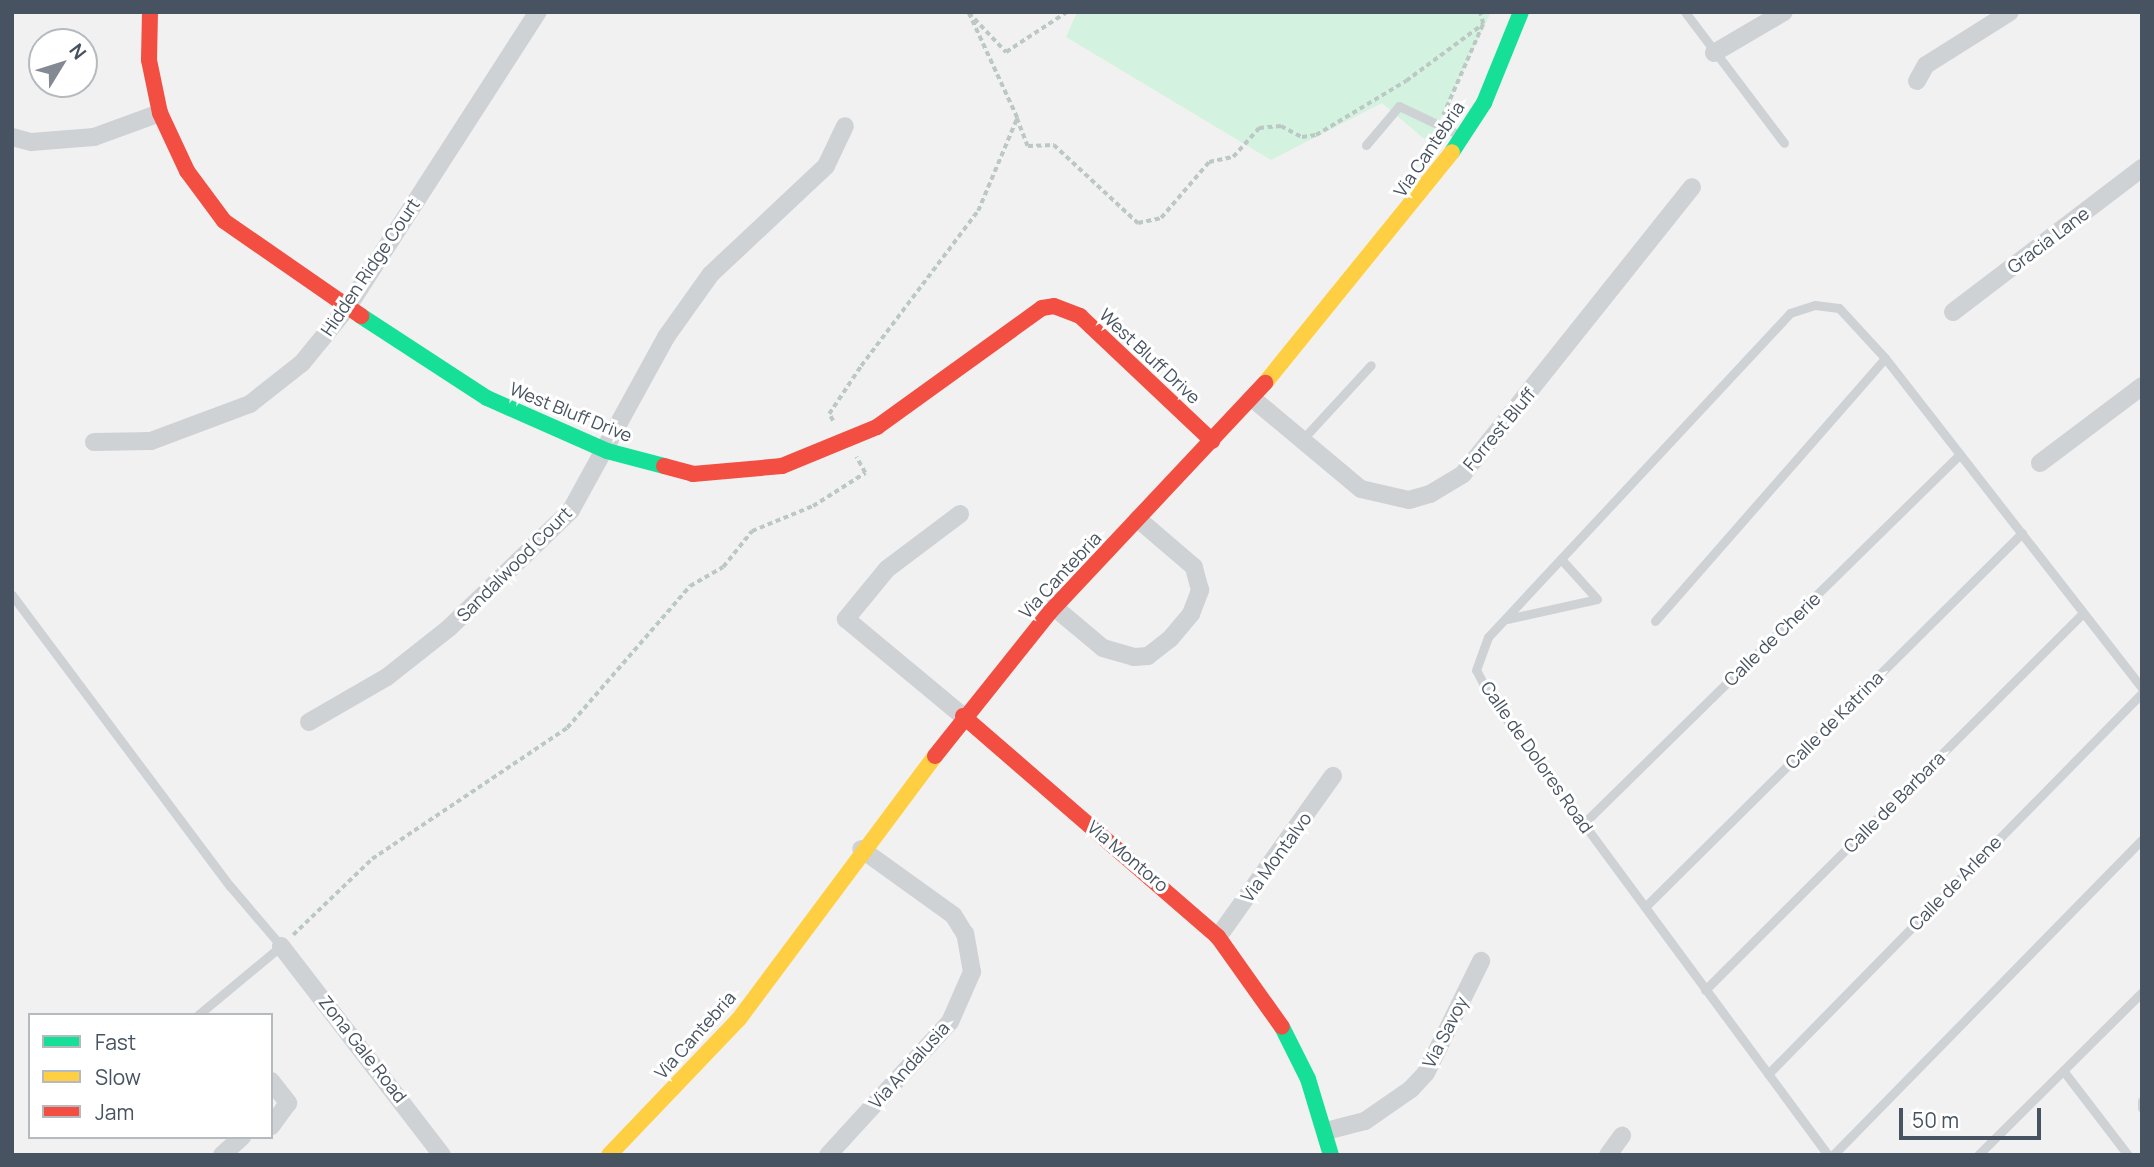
<!DOCTYPE html>
<html>
<head>
<meta charset="utf-8">
<style>
	body { margin:0 }
	#map { position:relative; width:2154px; height:1167px; overflow:hidden; background:#f2f1f1; font-family:Manrope,sans-serif }
	div>[style] { position:absolute }
	.green>* { inset:0; background:#d4f2e0 }
	.path>* { height:3.5px; margin-top:-1.75px; transform-origin:0; background:repeating-linear-gradient(90deg,#bbc8c4 0 5px,transparent 0 8.5px) }
	.lane>* { height:9px; margin:-4.5px; padding:0 4.5px; transform-origin:4.5px; border-radius:4.5px; background:#cfd2d5 }
	.street>* { height:18px; margin:-9px; padding:0 9px; transform-origin:9px; border-radius:9px; background:#cfd2d5 }
	.fast>* { height:16px; margin:-8px; padding:0 8px; transform-origin:8px; border-radius:8px; background:#16e098 }
	.slow>* { height:16px; margin:-8px; padding:0 8px; transform-origin:8px; border-radius:8px; background:#ffcf43 }
	.jam>* { height:16px; margin:-8px; padding:0 8px; transform-origin:8px; border-radius:8px; background:#f24e42 }
	span { translate:-50% -50%; white-space:nowrap; text-align:center; line-height:1.15; -webkit-text-stroke:6px #fff; paint-order:stroke }
	.street-label { font-size:18px; color:#475360 }
	.frame { position:absolute; inset:0; border:14px solid #475360; pointer-events:none }
	.legend { position:absolute; left:28px; top:1013px; width:245px; height:126px; box-sizing:border-box; background:#fff; border:2px solid #b5babf; margin:0; padding:9px 12px; list-style:none; font-size:21px; color:#475360 }
	.legend li { display:flex; align-items:center; gap:14px; height:35px }
	.legend b { width:35px; border:2px solid #b5babf }
	.north { position:absolute; left:28px; top:28px; width:70px; height:70px; box-sizing:border-box; background:#fff; border:2px solid #b5babf; border-radius:50%; rotate:52deg; font-size:19px; font-weight:700; line-height:28px; text-align:center; color:#475360 }
	.north::after { content:''; display:block; margin:auto; width:24px; height:32px; background:#838a93; clip-path:polygon(50% 0,100% 100%,50% 72%,0 100%) }
	.scale { position:absolute; left:1899px; top:1108px; width:142px; height:32px; box-sizing:border-box; border:4px solid #475360; border-top:0; padding-left:9px; font-size:21px; line-height:24px; white-space:nowrap; color:#475360; -webkit-text-stroke:5px #fff; paint-order:stroke }
</style>
</head>
<body>
<div id="map">
	<div class="green">
		<div style="clip-path:polygon(1077px 12px,1491px 12px,1429px 143px,1382px 103px,1271px 160px,1066px 37px)"></div>
	</div>
	<div class="path">
		<div style="left:969px;top:13px;width:54px;rotate:46.5deg"></div>
		<div style="left:1006px;top:52px;width:73px;rotate:-33.3deg"></div>
		<div style="left:1443px;top:115px;width:99px;rotate:-66.3deg"></div>
		<div style="left:1017px;top:118px;width:30px;rotate:69deg"></div>
		<div style="left:1028px;top:146px;width:26px;rotate:-2deg"></div>
		<div style="left:1054px;top:145px;width:115px;rotate:42.9deg"></div>
		<div style="left:1138px;top:223px;width:24px;rotate:-12deg"></div>
		<div style="left:1161px;top:218px;width:74px;rotate:-49.4deg"></div>
		<div style="left:1209px;top:162px;width:25px;rotate:-12deg"></div>
		<div style="left:1233px;top:157px;width:39px;rotate:-48deg"></div>
		<div style="left:1259px;top:128px;width:22px;rotate:-5deg"></div>
		<div style="left:1281px;top:126px;width:24px;rotate:28deg"></div>
		<div style="left:1302px;top:137px;width:14px;rotate:-8deg"></div>
		<div style="left:1316px;top:135px;width:105px;rotate:-31deg"></div>
		<div style="left:1406px;top:81px;width:96px;rotate:-36.5deg"></div>
		<div style="left:1483px;top:24px;width:12px;rotate:-104deg"></div>
		<div style="left:833px;top:421px;width:8px;rotate:-120deg"></div>
		<div style="left:829px;top:414px;width:58px;rotate:-56.3deg"></div>
		<div style="left:861px;top:366px;width:194px;rotate:-53deg"></div>
		<div style="left:978px;top:211px;width:101px;rotate:-67.2deg"></div>
		<div style="left:1017px;top:118px;width:117px;rotate:-114.8deg"></div>
		<div style="left:293px;top:935px;width:110px;rotate:-43.9deg"></div>
		<div style="left:372px;top:859px;width:235px;rotate:-33.9deg"></div>
		<div style="left:567px;top:728px;width:188px;rotate:-49.1deg"></div>
		<div style="left:690px;top:586px;width:38px;rotate:-30deg"></div>
		<div style="left:723px;top:567px;width:46px;rotate:-51.1deg"></div>
		<div style="left:752px;top:531px;width:66px;rotate:-22.3deg"></div>
		<div style="left:813px;top:506px;width:62px;rotate:-32.4deg"></div>
		<div style="left:865px;top:473px;width:18px;rotate:-119deg"></div>
	</div>
	<div class="lane">
		<div style="left:1685px;top:12px;width:164px;rotate:52.9deg"></div>
		<div style="left:1366px;top:145px;width:51px;rotate:-49.8deg"></div>
		<div style="left:1399px;top:106px;width:70px;rotate:25.5deg"></div>
		<div style="left:1301px;top:441px;width:103px;rotate:-47.4deg"></div>
		<div style="left:12px;top:595px;width:364px;rotate:53.2deg"></div>
		<div style="left:230px;top:886px;width:79px;rotate:49.6deg"></div>
		<div style="left:281px;top:946px;width:108px;rotate:140.3deg"></div>
		<div style="left:1507px;top:619px;width:92px;rotate:-12.5deg"></div>
		<div style="left:1597px;top:599px;width:54px;rotate:-132deg"></div>
		<div style="left:1655px;top:621px;width:349px;rotate:-48.8deg"></div>
		<div style="left:1583px;top:824px;width:528px;rotate:-44.46deg"></div>
		<div style="left:1645px;top:907px;width:531px;rotate:-44.77deg"></div>
		<div style="left:1705px;top:990px;width:534px;rotate:-44.92deg"></div>
		<div style="left:2065px;top:1073px;width:103px;rotate:52.5deg"></div>
		<div style="left:1768px;top:1074px;width:534px;rotate:-45.53deg"></div>
		<div style="left:2142px;top:1101px;width:7px;rotate:90deg"></div>
		<div style="left:1828px;top:1155px;width:569px;rotate:-126.43deg"></div>
		<div style="left:1490px;top:697px;width:30px;rotate:-117deg"></div>
		<div style="left:1476px;top:670px;width:35px;rotate:-70deg"></div>
		<div style="left:1488px;top:637px;width:443px;rotate:-47deg"></div>
		<div style="left:1790px;top:313px;width:26px;rotate:-18deg"></div>
		<div style="left:1815px;top:305px;width:24px;rotate:7deg"></div>
		<div style="left:1839px;top:308px;width:68px;rotate:47.4deg"></div>
		<div style="left:1885px;top:358px;width:418px;rotate:52.1deg"></div>
		<div style="left:1833px;top:1155px;width:441px;rotate:-45.6deg"></div>
		<div style="left:1978px;top:1155px;width:231px;rotate:-44.8deg"></div>
	</div>
	<div class="street">
		<div style="left:1714px;top:53px;width:81px;rotate:-30.4deg"></div>
		<div style="left:1917px;top:81px;width:18px;rotate:-61deg"></div>
		<div style="left:1926px;top:65px;width:99px;rotate:-32.2deg"></div>
		<div style="left:12px;top:137px;width:20px;rotate:15deg"></div>
		<div style="left:31px;top:142px;width:63px;rotate:-4.5deg"></div>
		<div style="left:94px;top:137px;width:70px;rotate:-20deg"></div>
		<div style="left:1953px;top:312px;width:238px;rotate:-37.3deg"></div>
		<div style="left:1252px;top:398px;width:142px;rotate:39.9deg"></div>
		<div style="left:1361px;top:489px;width:49px;rotate:12.9deg"></div>
		<div style="left:1409px;top:500px;width:22px;rotate:-16deg"></div>
		<div style="left:1430px;top:494px;width:39px;rotate:-31deg"></div>
		<div style="left:1463px;top:474px;width:367px;rotate:-51.4deg"></div>
		<div style="left:94px;top:442px;width:57px;rotate:-1deg"></div>
		<div style="left:151px;top:441px;width:106px;rotate:-20.5deg"></div>
		<div style="left:250px;top:404px;width:66px;rotate:-38.3deg"></div>
		<div style="left:302px;top:363px;width:71px;rotate:-50.7deg"></div>
		<div style="left:347px;top:308px;width:352px;rotate:-57.2deg"></div>
		<div style="left:2040px;top:463px;width:128px;rotate:-37deg"></div>
		<div style="left:960px;top:514px;width:91px;rotate:143deg"></div>
		<div style="left:887px;top:569px;width:65px;rotate:129.4deg"></div>
		<div style="left:846px;top:619px;width:152px;rotate:39.7deg"></div>
		<div style="left:1054px;top:607px;width:64px;rotate:39.9deg"></div>
		<div style="left:1103px;top:648px;width:32px;rotate:16deg"></div>
		<div style="left:1134px;top:657px;width:14px;rotate:-4deg"></div>
		<div style="left:1148px;top:656px;width:28px;rotate:-38deg"></div>
		<div style="left:1170px;top:639px;width:33px;rotate:-50deg"></div>
		<div style="left:1191px;top:614px;width:26px;rotate:-69deg"></div>
		<div style="left:1200px;top:590px;width:24px;rotate:-105deg"></div>
		<div style="left:1194px;top:567px;width:74px;rotate:-139.4deg"></div>
		<div style="left:309px;top:722px;width:90px;rotate:-30deg"></div>
		<div style="left:387px;top:677px;width:79px;rotate:-38.3deg"></div>
		<div style="left:449px;top:628px;width:170px;rotate:-44deg"></div>
		<div style="left:571px;top:510px;width:197px;rotate:-61.2deg"></div>
		<div style="left:666px;top:337px;width:77px;rotate:-54.5deg"></div>
		<div style="left:711px;top:274px;width:158px;rotate:-43.2deg"></div>
		<div style="left:826px;top:166px;width:44px;rotate:-64.6deg"></div>
		<div style="left:1218px;top:937px;width:198px;rotate:-54.5deg"></div>
		<div style="left:281px;top:946px;width:264px;rotate:52.4deg"></div>
		<div style="left:271px;top:1081px;width:28px;rotate:52deg"></div>
		<div style="left:288px;top:1103px;width:29px;rotate:126deg"></div>
		<div style="left:1326px;top:1131px;width:40px;rotate:-14.4deg"></div>
		<div style="left:1365px;top:1121px;width:56px;rotate:-34.8deg"></div>
		<div style="left:1411px;top:1089px;width:22px;rotate:-47deg"></div>
		<div style="left:1426px;top:1073px;width:125px;rotate:-63.8deg"></div>
		<div style="left:222px;top:1155px;width:27px;rotate:-42deg"></div>
		<div style="left:828px;top:1155px;width:180px;rotate:-47.5deg"></div>
		<div style="left:950px;top:1022px;width:55px;rotate:-66.3deg"></div>
		<div style="left:972px;top:972px;width:39px;rotate:-100deg"></div>
		<div style="left:965px;top:934px;width:22px;rotate:-122deg"></div>
		<div style="left:953px;top:915px;width:113px;rotate:-144.3deg"></div>
		<div style="left:1608px;top:1155px;width:24px;rotate:-54deg"></div>
	</div>
	<div class="fast">
		<div style="left:1452px;top:152px;width:59px;rotate:-56.9deg"></div>
		<div style="left:1484px;top:103px;width:98px;rotate:-67.9deg"></div>
		<div style="left:361px;top:316px;width:150px;rotate:33.1deg"></div>
		<div style="left:487px;top:398px;width:131px;rotate:23.8deg"></div>
		<div style="left:607px;top:451px;width:59px;rotate:14.7deg"></div>
		<div style="left:1282px;top:1027px;width:58px;rotate:63.4deg"></div>
		<div style="left:1308px;top:1079px;width:79px;rotate:73.2deg"></div>
	</div>
	<div class="slow">
		<div style="left:1265px;top:383px;width:297px;rotate:-51deg"></div>
		<div style="left:609px;top:1155px;width:188px;rotate:-46.3deg"></div>
		<div style="left:739px;top:1019px;width:328px;rotate:-53.3deg"></div>
	</div>
	<div class="jam">
		<div style="left:150px;top:12px;width:48px;rotate:91.2deg"></div>
		<div style="left:149px;top:60px;width:54px;rotate:78.3deg"></div>
		<div style="left:160px;top:113px;width:64px;rotate:65deg"></div>
		<div style="left:187px;top:171px;width:62px;rotate:53.5deg"></div>
		<div style="left:224px;top:221px;width:167px;rotate:34.7deg"></div>
		<div style="left:664px;top:466px;width:30px;rotate:15deg"></div>
		<div style="left:693px;top:474px;width:89px;rotate:-5.1deg"></div>
		<div style="left:782px;top:466px;width:103px;rotate:-22.3deg"></div>
		<div style="left:877px;top:427px;width:203px;rotate:-35.8deg"></div>
		<div style="left:1042px;top:308px;width:12px;rotate:-9deg"></div>
		<div style="left:1054px;top:306px;width:28px;rotate:21deg"></div>
		<div style="left:1080px;top:316px;width:182px;rotate:43.4deg"></div>
		<div style="left:963px;top:716px;width:337px;rotate:40.9deg"></div>
		<div style="left:1218px;top:937px;width:110px;rotate:54.6deg"></div>
		<div style="left:935px;top:756px;width:183px;rotate:-51.4deg"></div>
		<div style="left:1049px;top:613px;width:316px;rotate:-46.8deg"></div>
	</div>
	<div class="street-label">
		<span style="left:1429px;top:149px;rotate:-56deg">Via Cantebria</span>
		<span style="left:2048px;top:240px;rotate:-37deg">Gracia Lane</span>
		<span style="left:370px;top:267px;rotate:-56deg">Hidden Ridge Court</span>
		<span style="left:1150px;top:356px;rotate:43deg">West Bluff Drive</span>
		<span style="left:571px;top:412px;rotate:22deg">West Bluff Drive</span>
		<span style="left:1499px;top:429px;rotate:-50deg">Forrest Bluff</span>
		<span style="left:514px;top:564px;rotate:-45deg">Sandalwood Court</span>
		<span style="left:1060px;top:575px;rotate:-47deg">Via Cantebria</span>
		<span style="left:1772px;top:639px;rotate:-44deg">Calle de Cherie</span>
		<span style="left:1834px;top:720px;rotate:-45deg">Calle de Katrina</span>
		<span style="left:1537px;top:757px;rotate:55deg">Calle de Dolores Road</span>
		<span style="left:1894px;top:802px;rotate:-45deg">Calle de Barbara</span>
		<span style="left:1128px;top:856px;rotate:40deg">Via Montoro</span>
		<span style="left:1276px;top:857px;rotate:-54deg">Via Montalvo</span>
		<span style="left:1955px;top:883px;rotate:-46deg">Calle de Arlene</span>
		<span style="left:1445px;top:1032px;rotate:-63deg">Via Savoy</span>
		<span style="left:695px;top:1035px;rotate:-48deg">Via Cantebria</span>
		<span style="left:363px;top:1049px;rotate:52deg">Zona Gale Road</span>
		<span style="left:909px;top:1065px;rotate:-48deg">Via Andalusia</span>
	</div>
	<div class="frame"></div>
	<ul class="legend">
	<li><b style="height:9px;background:#16e098"></b>Fast</li>
	<li><b style="height:9px;background:#ffcf43"></b>Slow</li>
	<li><b style="height:9px;background:#f24e42"></b>Jam</li>
	</ul>
	<div class="north">N</div>
	<div class="scale">50 m</div>
</div>
</body>
</html>
